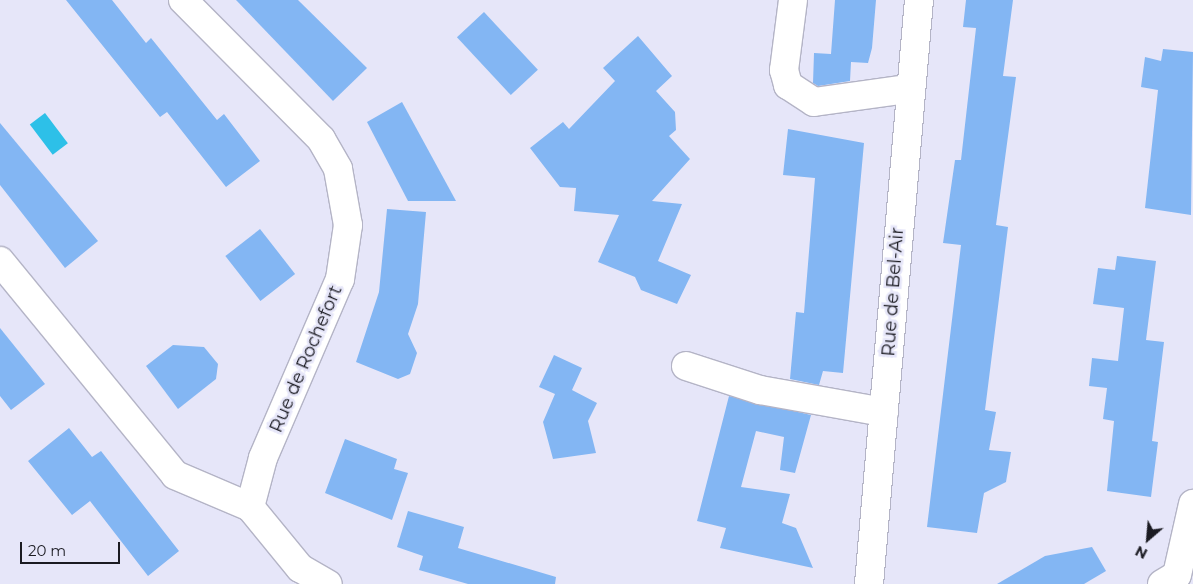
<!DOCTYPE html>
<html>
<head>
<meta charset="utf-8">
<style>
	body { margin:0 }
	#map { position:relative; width:1193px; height:584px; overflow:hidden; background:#e6e6f9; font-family:Montserrat,sans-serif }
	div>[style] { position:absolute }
	.water>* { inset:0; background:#2dc0e8; transform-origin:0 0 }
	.building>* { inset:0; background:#83b6f3; transform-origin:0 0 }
	.roads { filter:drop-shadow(1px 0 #b4b4c6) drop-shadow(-1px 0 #b4b4c6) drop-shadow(0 1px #b4b4c6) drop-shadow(0 -1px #b4b4c6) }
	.minor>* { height:28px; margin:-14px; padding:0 14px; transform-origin:14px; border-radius:14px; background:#fff }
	span { translate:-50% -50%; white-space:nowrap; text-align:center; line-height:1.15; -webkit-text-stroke:5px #e6e6f9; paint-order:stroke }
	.street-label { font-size:18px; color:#1b1b22 }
	.north { position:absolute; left:1123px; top:514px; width:50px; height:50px; -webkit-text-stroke:4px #e6e6f9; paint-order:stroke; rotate:207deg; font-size:14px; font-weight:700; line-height:20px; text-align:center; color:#1b1b22 }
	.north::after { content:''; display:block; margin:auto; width:18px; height:22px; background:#1b1b22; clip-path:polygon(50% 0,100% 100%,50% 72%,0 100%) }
	.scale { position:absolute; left:20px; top:542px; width:100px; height:22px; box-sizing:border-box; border:2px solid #1b1b22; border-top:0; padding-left:6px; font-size:15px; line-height:18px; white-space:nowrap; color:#1b1b22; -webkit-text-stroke:4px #e6e6f9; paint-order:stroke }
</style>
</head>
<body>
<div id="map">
	<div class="water">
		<div style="left:45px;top:113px;width:38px;height:19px;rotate:53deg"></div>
	</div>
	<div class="building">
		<div style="clip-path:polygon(66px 0,112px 0,146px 43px,151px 38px,217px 120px,224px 114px,260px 161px,226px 187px,167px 112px,160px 117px)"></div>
		<div style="clip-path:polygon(236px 0,298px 0,367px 68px,333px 101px)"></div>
		<div style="clip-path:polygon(835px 0,876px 0,872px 48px,868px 63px,851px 62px,850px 81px,818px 86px,813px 83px,814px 53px,831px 54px)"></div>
		<div style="clip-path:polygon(966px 0,1013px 0,1003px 76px,1016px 77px,996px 225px,1008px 227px,985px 410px,996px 412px,989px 450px,1011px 452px,1006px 482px,984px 493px,977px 533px,927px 527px,961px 245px,943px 243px,955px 160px,961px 160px,976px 28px,963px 27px)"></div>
		<div style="left:484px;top:12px;width:79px;height:37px;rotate:47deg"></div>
		<div style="clip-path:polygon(638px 36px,672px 76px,656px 91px,675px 112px,676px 130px,669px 136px,690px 159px,652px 201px,682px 204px,658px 261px,691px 275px,677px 304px,641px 290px,635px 277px,598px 262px,619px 215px,574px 211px,576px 188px,560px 187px,530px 148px,563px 122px,569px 129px,615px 81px,603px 68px)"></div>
		<div style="clip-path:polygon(1163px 49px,1193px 52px,1191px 215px,1145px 208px,1158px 90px,1141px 87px,1145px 57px,1161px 61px)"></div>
		<div style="clip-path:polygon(402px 102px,456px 201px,408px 201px,367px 122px)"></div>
		<div style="clip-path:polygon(0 123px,98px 241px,65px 268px,0 185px)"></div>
		<div style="clip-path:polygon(788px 129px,864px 143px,843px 373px,823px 371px,819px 385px,790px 379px,796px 312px,804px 313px,815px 178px,783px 175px)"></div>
		<div style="clip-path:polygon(387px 209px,426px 212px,418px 304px,408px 334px,417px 353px,410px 374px,398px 379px,356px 362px,379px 292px)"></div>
		<div style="left:260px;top:229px;width:57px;height:44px;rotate:52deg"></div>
		<div style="clip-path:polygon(1117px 256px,1156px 261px,1146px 340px,1164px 342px,1152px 441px,1158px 442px,1151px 497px,1107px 491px,1114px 421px,1103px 419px,1107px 388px,1089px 386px,1092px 358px,1118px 361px,1124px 308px,1093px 304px,1098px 268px,1115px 270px)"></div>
		<div style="clip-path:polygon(0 328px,45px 384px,11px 410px,0 396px)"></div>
		<div style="clip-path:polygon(173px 345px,204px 347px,218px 364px,216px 379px,178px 409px,146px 366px)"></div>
		<div style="clip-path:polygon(554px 355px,582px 368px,572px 390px,597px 403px,588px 421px,596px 453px,553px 459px,543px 422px,555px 394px,539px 387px)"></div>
		<div style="clip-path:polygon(729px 396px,811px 415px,795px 473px,780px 470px,784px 437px,756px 431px,741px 487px,790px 494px,782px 523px,796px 528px,813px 568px,720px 548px,726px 528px,697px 521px)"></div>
		<div style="clip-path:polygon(69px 428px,92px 457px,101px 451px,179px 551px,148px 576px,90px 501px,72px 515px,28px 461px)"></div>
		<div style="clip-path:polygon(345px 439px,397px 459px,394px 469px,408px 473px,392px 520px,325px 493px)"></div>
		<div style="clip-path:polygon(408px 511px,464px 527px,458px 548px,556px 577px,555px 584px,468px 584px,419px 570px,423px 556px,397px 547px)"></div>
		<div style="clip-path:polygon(1092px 547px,1106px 571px,1084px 584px,997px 584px,1045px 556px)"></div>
	</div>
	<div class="roads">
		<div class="minor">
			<div style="left:183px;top:0;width:196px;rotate:45.2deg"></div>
			<div style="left:321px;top:139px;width:34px;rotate:60deg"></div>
			<div style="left:338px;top:169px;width:57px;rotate:79.9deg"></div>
			<div style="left:348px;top:225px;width:55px;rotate:98.4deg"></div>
			<div style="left:340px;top:279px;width:195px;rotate:113.3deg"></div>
			<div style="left:263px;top:458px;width:51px;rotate:104.9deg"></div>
			<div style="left:793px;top:0;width:71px;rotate:97.3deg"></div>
			<div style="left:784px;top:70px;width:16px;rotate:75deg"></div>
			<div style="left:788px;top:85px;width:31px;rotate:33deg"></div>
			<div style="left:814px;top:102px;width:95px;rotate:-7.9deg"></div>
			<div style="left:0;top:261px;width:276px;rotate:50.7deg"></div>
			<div style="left:175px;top:475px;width:82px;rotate:23.1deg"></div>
			<div style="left:250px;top:507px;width:79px;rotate:50.7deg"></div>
			<div style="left:300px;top:568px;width:32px;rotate:30deg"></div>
			<div style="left:686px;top:366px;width:78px;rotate:18deg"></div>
			<div style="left:760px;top:390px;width:126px;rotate:10.1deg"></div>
			<div style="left:869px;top:584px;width:586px;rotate:-85.11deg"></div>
			<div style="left:1162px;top:584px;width:17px;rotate:-31deg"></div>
			<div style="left:1177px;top:575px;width:73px;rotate:-77.3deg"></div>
		</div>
	</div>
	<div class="street-label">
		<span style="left:893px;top:292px;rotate:-86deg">Rue de Bel-Air</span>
		<span style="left:306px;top:359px;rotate:-67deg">Rue de Rochefort</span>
	</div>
	<div class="north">N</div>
	<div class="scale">20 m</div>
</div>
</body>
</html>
